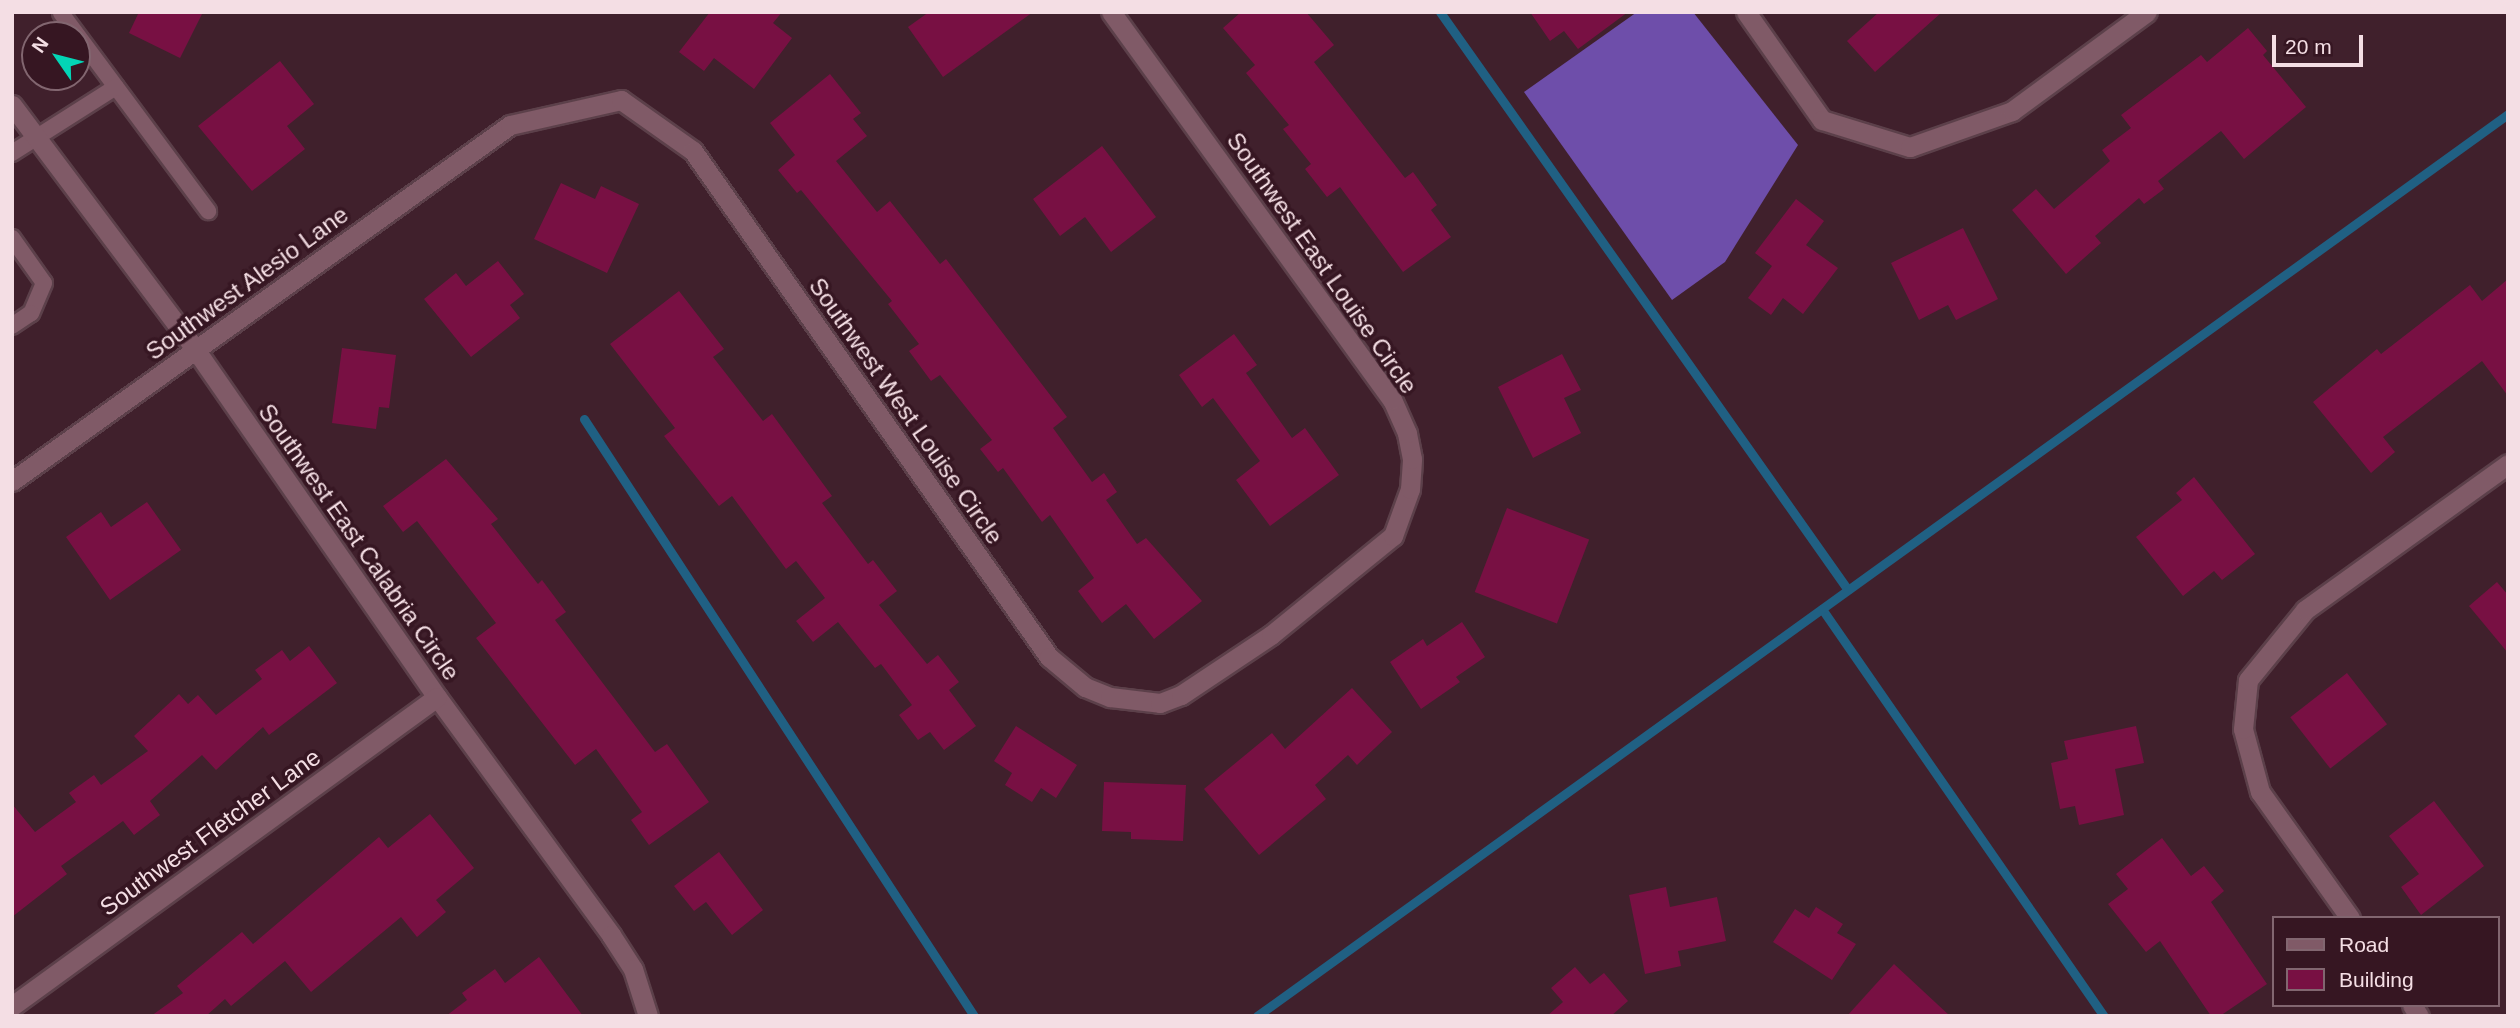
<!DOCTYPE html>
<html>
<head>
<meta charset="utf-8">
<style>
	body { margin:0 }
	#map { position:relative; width:2520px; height:1028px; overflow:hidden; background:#40202c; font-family:Helvetica,sans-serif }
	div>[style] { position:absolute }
	.forest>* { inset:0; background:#6e4eaa }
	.stream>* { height:9px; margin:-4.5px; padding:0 4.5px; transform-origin:4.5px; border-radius:4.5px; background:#206083 }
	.building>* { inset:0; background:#781043; transform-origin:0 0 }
	.roads { filter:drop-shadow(2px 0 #5c404a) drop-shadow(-2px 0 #5c404a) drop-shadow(0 2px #5c404a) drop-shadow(0 -2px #5c404a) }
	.service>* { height:16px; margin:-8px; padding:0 8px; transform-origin:8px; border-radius:8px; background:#805a67 }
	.minor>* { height:19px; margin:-9.5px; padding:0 9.5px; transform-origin:9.5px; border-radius:9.5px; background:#805a67 }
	span { translate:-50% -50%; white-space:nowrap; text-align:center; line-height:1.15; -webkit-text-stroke:7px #361622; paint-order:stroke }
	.street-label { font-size:24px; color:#f4dee4 }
	.frame { position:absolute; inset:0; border:14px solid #f4dee4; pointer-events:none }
	.legend { position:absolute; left:2272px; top:916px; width:228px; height:91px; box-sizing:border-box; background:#361622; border:2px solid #826670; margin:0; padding:9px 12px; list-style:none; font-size:21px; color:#f4dee4 }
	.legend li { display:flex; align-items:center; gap:14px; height:35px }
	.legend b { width:35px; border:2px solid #826670 }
	.north { position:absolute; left:21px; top:21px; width:70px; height:70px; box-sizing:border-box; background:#361622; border:2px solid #826670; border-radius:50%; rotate:305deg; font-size:19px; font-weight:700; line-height:28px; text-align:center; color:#f4dee4 }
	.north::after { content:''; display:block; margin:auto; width:24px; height:32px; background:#03d5b6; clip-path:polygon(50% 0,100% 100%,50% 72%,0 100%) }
	.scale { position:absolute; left:2272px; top:35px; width:91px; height:32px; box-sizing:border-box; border:4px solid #f4dee4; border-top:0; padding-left:9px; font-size:21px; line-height:24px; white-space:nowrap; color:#f4dee4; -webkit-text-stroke:5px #361622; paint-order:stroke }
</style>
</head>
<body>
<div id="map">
	<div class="forest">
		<div style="clip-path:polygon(1637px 12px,1693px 12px,1798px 145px,1725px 262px,1672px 300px,1524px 92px)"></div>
	</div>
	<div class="stream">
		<div style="left:1440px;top:12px;width:707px;rotate:54.78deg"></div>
		<div style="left:584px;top:419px;width:713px;rotate:56.84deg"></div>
		<div style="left:1822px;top:609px;width:495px;rotate:55.3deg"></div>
		<div style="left:1257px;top:1016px;width:1542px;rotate:-35.79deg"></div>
	</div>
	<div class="building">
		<div style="clip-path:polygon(139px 12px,203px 12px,180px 58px,129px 33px)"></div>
		<div style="clip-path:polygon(710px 12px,782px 12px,773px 23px,792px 38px,754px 89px,714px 58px,704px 71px,679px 52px)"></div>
		<div style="clip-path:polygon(929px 12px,1033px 12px,943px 77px,908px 27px)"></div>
		<div style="clip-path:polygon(1241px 12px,1306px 12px,1334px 45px,1314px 62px,1405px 178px,1413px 172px,1437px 205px,1431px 210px,1451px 237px,1403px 272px,1340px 187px,1327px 197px,1305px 169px,1311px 164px,1283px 129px,1289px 125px,1246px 73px,1255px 65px,1223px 28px)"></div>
		<div style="clip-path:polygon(1530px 12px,1628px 12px,1578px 49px,1564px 31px,1550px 41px)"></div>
		<div style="clip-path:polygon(1879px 12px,1942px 12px,1875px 72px,1847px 41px)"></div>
		<div style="clip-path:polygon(2248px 28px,2267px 51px,2263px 55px,2306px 107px,2244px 159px,2221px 131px,2158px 181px,2164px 189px,2144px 204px,2139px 198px,2095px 236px,2101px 243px,2066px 274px,2012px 210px,2036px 189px,2054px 209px,2110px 161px,2102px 150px,2131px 128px,2121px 115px,2201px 55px,2207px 62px)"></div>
		<div style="clip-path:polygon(280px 61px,314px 104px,287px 126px,305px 149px,252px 191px,198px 126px)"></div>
		<div style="clip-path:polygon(830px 74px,861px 113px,853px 119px,867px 136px,836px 161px,877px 212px,890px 201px,940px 264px,946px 259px,1067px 417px,1053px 428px,1092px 482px,1104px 473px,1117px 492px,1106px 500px,1137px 544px,1146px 538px,1202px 601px,1154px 639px,1126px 604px,1102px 623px,1078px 591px,1094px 578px,1050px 515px,1042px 522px,1003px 468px,998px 472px,980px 449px,992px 440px,940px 375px,931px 381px,909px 351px,919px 344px,888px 304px,892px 301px,801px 190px,797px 193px,778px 170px,795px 155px,770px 123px)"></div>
		<div style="clip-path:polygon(1102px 146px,1156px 217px,1111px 252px,1085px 217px,1060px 236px,1033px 199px)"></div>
		<div style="clip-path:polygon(561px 183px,595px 199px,601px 186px,639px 204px,607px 273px,534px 239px)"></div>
		<div style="clip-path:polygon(1796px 199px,1824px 221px,1806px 245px,1838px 268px,1803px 314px,1783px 298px,1771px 315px,1748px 298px,1772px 266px,1755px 253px)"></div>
		<div style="clip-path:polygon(1963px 228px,1998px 299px,1956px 320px,1948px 305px,1919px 320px,1891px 263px)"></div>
		<div style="clip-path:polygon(498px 261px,524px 294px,510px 305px,520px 318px,471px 357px,424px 299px,456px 273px,466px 286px)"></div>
		<div style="clip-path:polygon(2508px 279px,2508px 396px,2482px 361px,2383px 437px,2395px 452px,2371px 473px,2313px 402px,2377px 349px,2381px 354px,2470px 285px,2482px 301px)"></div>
		<div style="clip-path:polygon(679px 291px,724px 349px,713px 357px,763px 421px,772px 414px,832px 496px,822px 503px,868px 564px,873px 560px,897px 591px,879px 605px,927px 664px,938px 655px,959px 682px,949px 690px,976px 726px,944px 750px,930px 732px,918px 740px,899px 715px,912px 705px,881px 664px,875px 668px,838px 622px,813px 642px,796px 621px,825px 598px,796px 561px,786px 569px,732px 496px,719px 506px,664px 436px,675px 428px,610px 344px)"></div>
		<div style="clip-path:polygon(1234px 334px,1257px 365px,1246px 373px,1292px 438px,1305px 428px,1339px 475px,1270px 526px,1236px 480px,1260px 461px,1213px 398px,1202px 407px,1179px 375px)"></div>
		<div style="clip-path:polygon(342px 348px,396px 355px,389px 408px,379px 407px,376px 429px,332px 423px)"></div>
		<div style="clip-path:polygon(1562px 354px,1581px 390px,1564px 398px,1581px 433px,1533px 458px,1498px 387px)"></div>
		<div style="clip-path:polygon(446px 459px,498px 519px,491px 524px,538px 584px,542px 580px,566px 612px,555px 620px,655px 752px,667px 744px,709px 802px,649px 845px,631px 820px,642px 812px,596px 749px,575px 765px,476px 638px,496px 623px,417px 521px,403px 532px,383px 506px)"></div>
		<div style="clip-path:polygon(2194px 477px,2255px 554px,2222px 580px,2214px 571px,2183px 596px,2136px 537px,2182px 500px,2176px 493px)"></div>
		<div style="clip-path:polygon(147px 502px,181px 550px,110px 600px,66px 537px,101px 512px,111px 527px)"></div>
		<div style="left:1507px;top:508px;width:88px;height:90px;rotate:21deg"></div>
		<div style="clip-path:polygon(2497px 582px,2508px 595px,2508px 653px,2469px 606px)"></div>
		<div style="clip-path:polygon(1462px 622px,1485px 657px,1456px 677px,1460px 682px,1421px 709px,1390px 662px,1423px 639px,1427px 646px)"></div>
		<div style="clip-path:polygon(309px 646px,337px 683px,269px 735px,263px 727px,216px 770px,202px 755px,150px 801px,160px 815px,134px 835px,123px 821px,61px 866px,67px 874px,12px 917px,12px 804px,35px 832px,76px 802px,69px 793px,94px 775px,101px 785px,148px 751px,134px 736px,179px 694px,188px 704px,198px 695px,216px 715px,262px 679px,255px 670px,282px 650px,290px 661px)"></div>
		<div style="left:2347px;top:673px;width:65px;height:72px;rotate:52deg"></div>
		<div style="clip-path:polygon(1352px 688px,1392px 732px,1357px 765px,1348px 755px,1315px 785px,1326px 799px,1259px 855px,1204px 789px,1272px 733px,1285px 749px)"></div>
		<div style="clip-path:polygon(1016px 726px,1077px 765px,1056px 798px,1041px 788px,1032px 802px,1005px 785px,1012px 773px,994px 761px)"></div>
		<div style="clip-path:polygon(2136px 726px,2144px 763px,2115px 769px,2124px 815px,2079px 825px,2075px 806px,2060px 809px,2051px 763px,2068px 759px,2064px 741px)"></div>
		<div style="clip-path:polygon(1104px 782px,1186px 785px,1183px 841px,1131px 839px,1131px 832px,1102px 831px)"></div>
		<div style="clip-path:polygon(2434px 801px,2484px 866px,2421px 915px,2401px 887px,2419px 874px,2389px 836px)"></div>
		<div style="clip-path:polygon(430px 814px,474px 868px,436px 900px,446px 912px,417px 937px,401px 917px,311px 992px,285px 961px,231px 1006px,225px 999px,206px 1016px,151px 1016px,183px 993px,177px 986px,242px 932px,253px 944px,379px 837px,388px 848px)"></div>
		<div style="clip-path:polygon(2162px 838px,2191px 876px,2204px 866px,2224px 891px,2211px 902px,2267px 984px,2220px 1016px,2211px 1016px,2160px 941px,2146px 952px,2108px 904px,2128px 889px,2116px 874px)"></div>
		<div style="clip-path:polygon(719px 852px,763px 910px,732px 935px,706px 902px,694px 911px,674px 886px)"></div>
		<div style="clip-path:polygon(1666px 887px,1670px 907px,1717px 897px,1726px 941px,1678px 951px,1681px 966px,1645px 974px,1629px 895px)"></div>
		<div style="clip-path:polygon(1816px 907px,1843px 924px,1837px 933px,1856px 944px,1832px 980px,1773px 942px,1795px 909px,1809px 918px)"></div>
		<div style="clip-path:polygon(539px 957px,583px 1016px,446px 1016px,467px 1000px,462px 993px,495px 969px,505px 983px)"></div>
		<div style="clip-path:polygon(1894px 964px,1950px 1016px,1847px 1016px)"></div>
		<div style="clip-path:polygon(1575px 967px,1590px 984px,1604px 973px,1628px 1001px,1611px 1016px,1547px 1016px,1563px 1002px,1551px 988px)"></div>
	</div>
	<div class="roads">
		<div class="service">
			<div style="left:61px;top:13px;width:247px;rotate:53.4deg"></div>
			<div style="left:12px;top:153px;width:123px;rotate:-32.4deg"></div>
			<div style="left:12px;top:238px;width:55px;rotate:54.6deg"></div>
			<div style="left:44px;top:283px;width:33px;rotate:113deg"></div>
			<div style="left:31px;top:313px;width:23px;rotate:146deg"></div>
		</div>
		<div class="minor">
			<div style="left:1746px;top:12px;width:132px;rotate:54.9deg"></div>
			<div style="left:1822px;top:120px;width:92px;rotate:17.1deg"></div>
			<div style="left:1910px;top:147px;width:108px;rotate:-19.4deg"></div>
			<div style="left:2012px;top:111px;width:167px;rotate:-36.3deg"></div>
			<div style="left:12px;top:105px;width:305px;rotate:53.1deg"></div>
			<div style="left:195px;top:349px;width:424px;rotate:55.2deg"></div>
			<div style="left:437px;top:697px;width:295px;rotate:53.8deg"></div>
			<div style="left:611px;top:935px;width:40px;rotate:57.1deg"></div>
			<div style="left:633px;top:969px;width:49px;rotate:72.3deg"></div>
			<div style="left:12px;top:481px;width:612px;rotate:-35.56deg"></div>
			<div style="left:510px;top:125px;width:114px;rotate:-12.7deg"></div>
			<div style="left:621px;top:100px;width:88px;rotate:35.3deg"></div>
			<div style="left:693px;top:151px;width:619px;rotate:54.87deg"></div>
			<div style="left:1049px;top:657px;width:47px;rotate:39.8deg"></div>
			<div style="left:1085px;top:687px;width:27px;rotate:22deg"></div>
			<div style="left:1110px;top:697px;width:50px;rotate:6.8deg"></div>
			<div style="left:1160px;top:703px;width:22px;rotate:-21deg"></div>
			<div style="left:1181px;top:695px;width:108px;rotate:-33.7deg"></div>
			<div style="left:1271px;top:635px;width:157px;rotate:-39.1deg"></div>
			<div style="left:1393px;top:536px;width:50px;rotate:-70.1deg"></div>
			<div style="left:1410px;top:489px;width:30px;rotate:-86deg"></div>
			<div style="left:1412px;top:459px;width:26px;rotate:-101deg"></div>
			<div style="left:1407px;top:433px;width:36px;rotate:-114deg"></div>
			<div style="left:1392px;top:400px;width:479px;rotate:-125.9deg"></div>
			<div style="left:2350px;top:918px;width:155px;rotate:-125.5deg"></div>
			<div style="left:2260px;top:792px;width:65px;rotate:-105.1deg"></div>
			<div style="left:2243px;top:729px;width:49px;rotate:-84.2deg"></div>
			<div style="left:2248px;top:680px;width:90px;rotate:-50.8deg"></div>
			<div style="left:2305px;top:610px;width:250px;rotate:-35.7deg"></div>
			<div style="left:2412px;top:1005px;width:13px;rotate:58deg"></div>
			<div style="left:12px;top:1006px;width:525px;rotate:-36.02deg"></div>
		</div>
	</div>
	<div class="street-label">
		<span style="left:1322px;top:263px;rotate:55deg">Southwest East Louise Circle</span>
		<span style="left:247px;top:283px;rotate:-36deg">Southwest Alesio Lane</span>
		<span style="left:906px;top:411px;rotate:55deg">Southwest West Louise Circle</span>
		<span style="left:359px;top:542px;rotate:55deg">Southwest East Calabria Circle</span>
		<span style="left:210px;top:832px;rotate:-36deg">Southwest Fletcher Lane</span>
	</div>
	<div class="frame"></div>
	<ul class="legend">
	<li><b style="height:9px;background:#805a67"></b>Road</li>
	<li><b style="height:19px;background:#781043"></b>Building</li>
	</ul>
	<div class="north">N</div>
	<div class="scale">20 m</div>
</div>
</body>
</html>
